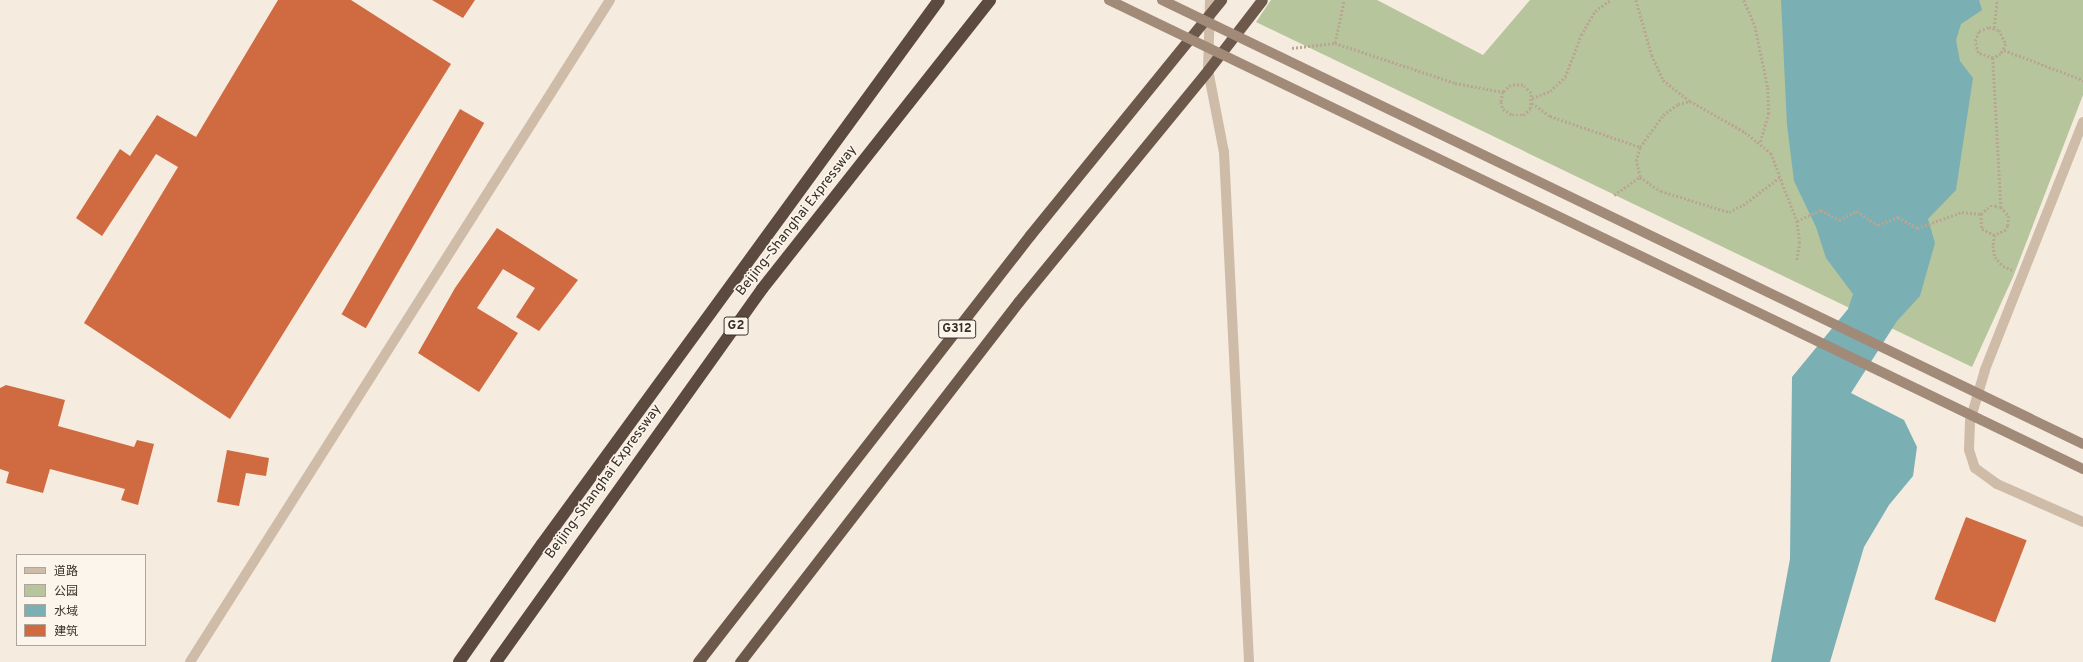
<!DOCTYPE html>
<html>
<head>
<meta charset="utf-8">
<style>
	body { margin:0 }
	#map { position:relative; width:2083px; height:662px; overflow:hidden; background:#f5ebde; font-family:Overpass,"Noto Sans SC",sans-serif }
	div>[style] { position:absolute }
	.green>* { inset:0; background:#b6c59c }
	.water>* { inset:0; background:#7aafb4 }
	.building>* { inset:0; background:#d06a41; transform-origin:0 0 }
	.path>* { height:2.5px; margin-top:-1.25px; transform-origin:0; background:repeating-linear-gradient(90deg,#baa592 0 2px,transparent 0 4px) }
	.minor>* { height:10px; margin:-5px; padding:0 5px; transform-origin:5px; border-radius:5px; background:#cebba8 }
	.trunk>* { height:11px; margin:-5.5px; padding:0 5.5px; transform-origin:5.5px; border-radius:5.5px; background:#6d584c }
	.motorway>* { height:12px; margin:-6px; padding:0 6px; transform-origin:6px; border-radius:6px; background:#5c493f }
	.secondary-bridge>* { height:10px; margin:-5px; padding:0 5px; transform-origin:5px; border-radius:5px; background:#a28a79 }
	span { translate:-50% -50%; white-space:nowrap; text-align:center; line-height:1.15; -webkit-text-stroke:3px #fbf5eb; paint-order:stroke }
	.shield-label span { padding:1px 3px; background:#fbf5eb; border:1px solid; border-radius:3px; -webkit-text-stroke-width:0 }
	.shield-label { font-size:13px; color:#3b2f29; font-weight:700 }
	.street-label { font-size:14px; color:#3b2f29 }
	.legend { position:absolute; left:16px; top:554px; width:130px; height:92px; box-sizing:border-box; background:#fbf5eb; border:1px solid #aea69d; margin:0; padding:5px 7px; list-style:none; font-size:12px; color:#3b2f29 }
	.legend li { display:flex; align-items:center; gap:8px; height:20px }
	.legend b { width:20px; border:1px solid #aea69d }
</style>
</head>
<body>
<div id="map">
	<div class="green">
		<div style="clip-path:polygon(1271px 0,1377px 0,1483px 55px,1530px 0,2083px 0,2083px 95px,2013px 277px,1972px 367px,1256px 22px)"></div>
	</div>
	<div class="water">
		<div style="clip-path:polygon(1781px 0,1979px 0,1982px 10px,1961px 24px,1956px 40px,1960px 61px,1973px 78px,1956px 190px,1928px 219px,1935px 243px,1920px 296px,1897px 321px,1851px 393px,1904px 420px,1917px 447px,1913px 476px,1889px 505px,1864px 547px,1830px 662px,1771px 662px,1790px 559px,1792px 377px,1848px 309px,1853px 294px,1826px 258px,1816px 227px,1794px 181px,1787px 125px)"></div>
	</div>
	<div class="building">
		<div style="clip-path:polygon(278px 0,351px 0,451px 64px,230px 419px,84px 323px,178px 167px,156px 154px,102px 236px,76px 218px,120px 149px,130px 156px,157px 115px,196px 137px)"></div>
		<div style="clip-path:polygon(432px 0,475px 0,463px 18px)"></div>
		<div style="left:460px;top:109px;width:28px;height:237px;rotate:30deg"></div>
		<div style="clip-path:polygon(497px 228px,578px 280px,539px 331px,516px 317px,535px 288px,503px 269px,477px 308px,518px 333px,479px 392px,418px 353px,455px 288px)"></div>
		<div style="clip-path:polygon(6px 385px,65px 400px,58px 426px,134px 447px,137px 440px,154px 444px,138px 505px,121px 500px,125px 489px,50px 469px,43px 493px,6px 483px,9px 472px,0 469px,0 388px)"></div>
		<div style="clip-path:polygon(227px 450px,269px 458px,266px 476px,246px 473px,239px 506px,217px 502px)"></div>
		<div style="left:1966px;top:517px;width:65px;height:88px;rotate:21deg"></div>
	</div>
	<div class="path">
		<div style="left:1636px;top:0;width:57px;rotate:73.8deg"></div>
		<div style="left:1652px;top:55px;width:27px;rotate:66deg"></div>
		<div style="left:1663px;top:80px;width:34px;rotate:38deg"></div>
		<div style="left:1690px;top:101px;width:63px;rotate:29.4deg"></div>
		<div style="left:1745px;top:132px;width:33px;rotate:39deg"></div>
		<div style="left:1771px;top:153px;width:73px;rotate:69.1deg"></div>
		<div style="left:1797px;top:221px;width:21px;rotate:82deg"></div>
		<div style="left:1800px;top:242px;width:20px;rotate:99deg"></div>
		<div style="left:1744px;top:0;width:28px;rotate:67deg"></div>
		<div style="left:1755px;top:26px;width:63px;rotate:78.2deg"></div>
		<div style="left:1768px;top:88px;width:25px;rotate:88deg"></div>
		<div style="left:1769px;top:113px;width:32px;rotate:106deg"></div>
		<div style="left:1994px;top:28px;width:28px;rotate:-84deg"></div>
		<div style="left:1335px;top:43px;width:44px;rotate:-78.2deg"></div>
		<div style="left:1292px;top:48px;width:43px;rotate:-6.6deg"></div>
		<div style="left:1335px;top:43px;width:126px;rotate:18.4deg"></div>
		<div style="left:1455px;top:83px;width:49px;rotate:10.6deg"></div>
		<div style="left:1503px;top:92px;width:10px;rotate:101deg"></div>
		<div style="left:1501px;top:102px;width:7px;rotate:74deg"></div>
		<div style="left:1503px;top:109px;width:11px;rotate:34deg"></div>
		<div style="left:1512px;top:115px;width:11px"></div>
		<div style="left:1523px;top:115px;width:9px;rotate:-41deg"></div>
		<div style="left:1530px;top:109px;width:16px;rotate:-86deg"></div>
		<div style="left:1531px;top:93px;width:11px;rotate:-135deg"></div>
		<div style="left:1523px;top:85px;width:12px;rotate:180deg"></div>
		<div style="left:1511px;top:85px;width:11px;rotate:139deg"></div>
		<div style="left:2004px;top:50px;width:85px;rotate:20.8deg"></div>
		<div style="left:1993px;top:58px;width:16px;rotate:-162deg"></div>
		<div style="left:1978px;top:53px;width:12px;rotate:-104deg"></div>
		<div style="left:1975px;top:41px;width:11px;rotate:-68deg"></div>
		<div style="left:1979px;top:31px;width:11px;rotate:-22deg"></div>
		<div style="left:1989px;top:27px;width:10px;rotate:17deg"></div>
		<div style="left:1999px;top:30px;width:16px;rotate:63deg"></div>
		<div style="left:2006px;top:44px;width:11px;rotate:117deg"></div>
		<div style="left:2001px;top:54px;width:9px;rotate:153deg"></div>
		<div style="left:1993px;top:58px;width:149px;rotate:86.9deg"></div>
		<div style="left:1532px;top:98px;width:19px;rotate:-21deg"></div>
		<div style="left:1550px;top:91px;width:21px;rotate:-43deg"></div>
		<div style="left:1565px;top:77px;width:45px;rotate:-69.1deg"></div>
		<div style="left:1581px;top:35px;width:28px;rotate:-60deg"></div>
		<div style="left:1595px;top:11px;width:19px;rotate:-35deg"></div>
		<div style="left:1532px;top:103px;width:22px;rotate:36deg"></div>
		<div style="left:1550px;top:116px;width:95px;rotate:19deg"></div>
		<div style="left:1640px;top:177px;width:25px;rotate:34deg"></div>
		<div style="left:1661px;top:191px;width:71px;rotate:17.2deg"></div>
		<div style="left:1729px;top:212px;width:16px;rotate:-27deg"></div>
		<div style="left:1743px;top:205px;width:46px;rotate:-37.1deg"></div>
		<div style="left:1614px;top:195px;width:32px;rotate:-35deg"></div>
		<div style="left:1640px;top:177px;width:16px;rotate:-104deg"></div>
		<div style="left:1636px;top:161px;width:15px;rotate:-74deg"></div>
		<div style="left:1640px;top:147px;width:39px;rotate:-54deg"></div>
		<div style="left:1663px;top:115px;width:19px;rotate:-36deg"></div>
		<div style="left:1678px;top:104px;width:12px;rotate:-14deg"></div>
		<div style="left:1981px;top:214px;width:12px;rotate:-42deg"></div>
		<div style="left:1990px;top:206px;width:5px"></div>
		<div style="left:1995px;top:206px;width:6px;rotate:9deg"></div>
		<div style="left:2001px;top:207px;width:12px;rotate:48deg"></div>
		<div style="left:2009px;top:216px;width:10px;rotate:96deg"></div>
		<div style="left:2008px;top:226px;width:4px;rotate:117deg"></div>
		<div style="left:2006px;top:230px;width:12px;rotate:156deg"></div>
		<div style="left:1995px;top:235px;width:11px;rotate:100deg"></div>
		<div style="left:1993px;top:246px;width:11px;rotate:80deg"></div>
		<div style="left:1995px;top:257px;width:12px;rotate:48deg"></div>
		<div style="left:2003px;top:266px;width:11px;rotate:22deg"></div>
		<div style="left:1797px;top:221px;width:26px;rotate:-25deg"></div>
		<div style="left:1821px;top:210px;width:21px;rotate:29deg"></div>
		<div style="left:1839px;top:220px;width:20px;rotate:-27deg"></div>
		<div style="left:1857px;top:211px;width:25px;rotate:34deg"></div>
		<div style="left:1878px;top:225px;width:22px;rotate:-22deg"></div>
		<div style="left:1898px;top:217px;width:22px;rotate:30deg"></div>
		<div style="left:1917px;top:228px;width:48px;rotate:-19.6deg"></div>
		<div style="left:1962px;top:212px;width:19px;rotate:6deg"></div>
		<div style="left:1981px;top:214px;width:15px;rotate:86deg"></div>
		<div style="left:1982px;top:229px;width:14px;rotate:25deg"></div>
	</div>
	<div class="minor">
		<div style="left:1210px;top:0;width:70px;rotate:91.6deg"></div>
		<div style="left:1208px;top:70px;width:84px;rotate:79deg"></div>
		<div style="left:1224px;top:152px;width:511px;rotate:87.19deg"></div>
		<div style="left:2083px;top:122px;width:267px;rotate:111.6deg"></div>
		<div style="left:1985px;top:370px;width:53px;rotate:106.4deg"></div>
		<div style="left:1970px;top:421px;width:29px;rotate:92deg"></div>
		<div style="left:1969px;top:450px;width:19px;rotate:72deg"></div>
		<div style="left:1975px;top:468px;width:27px;rotate:36deg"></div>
		<div style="left:1997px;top:484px;width:94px;rotate:23.8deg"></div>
		<div style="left:190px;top:662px;width:784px;rotate:-57.61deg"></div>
	</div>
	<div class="trunk">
		<div style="left:698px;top:662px;width:541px;rotate:-52.13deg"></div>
		<div style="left:1030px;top:235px;width:303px;rotate:-50.9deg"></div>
		<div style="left:740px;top:662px;width:456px;rotate:-52.3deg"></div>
		<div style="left:1019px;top:301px;width:298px;rotate:-50.7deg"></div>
		<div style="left:1208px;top:70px;width:88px;rotate:-52.4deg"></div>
	</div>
	<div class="motorway">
		<div style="left:459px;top:662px;width:144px;rotate:-54.9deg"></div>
		<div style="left:542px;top:544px;width:673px;rotate:-53.88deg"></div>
		<div style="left:496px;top:662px;width:458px;rotate:-54.5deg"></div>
		<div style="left:762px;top:289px;width:368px;rotate:-51.7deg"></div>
	</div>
	<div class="secondary-bridge">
		<div style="left:1109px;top:0;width:1081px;rotate:25.71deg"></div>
		<div style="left:1162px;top:0;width:1022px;rotate:25.74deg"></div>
	</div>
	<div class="shield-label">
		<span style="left:736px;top:326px">G2</span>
		<span style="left:957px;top:329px">G312</span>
	</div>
	<div class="street-label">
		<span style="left:797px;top:221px;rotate:-52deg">Beijing–Shanghai Expressway</span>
		<span style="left:604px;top:482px;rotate:-54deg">Beijing–Shanghai Expressway</span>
	</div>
	<ul class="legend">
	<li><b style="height:5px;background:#cebba8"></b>道路</li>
	<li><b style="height:11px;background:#b6c59c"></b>公园</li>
	<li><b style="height:11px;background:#7aafb4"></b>水域</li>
	<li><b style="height:11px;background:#d06a41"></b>建筑</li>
	</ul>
</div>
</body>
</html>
